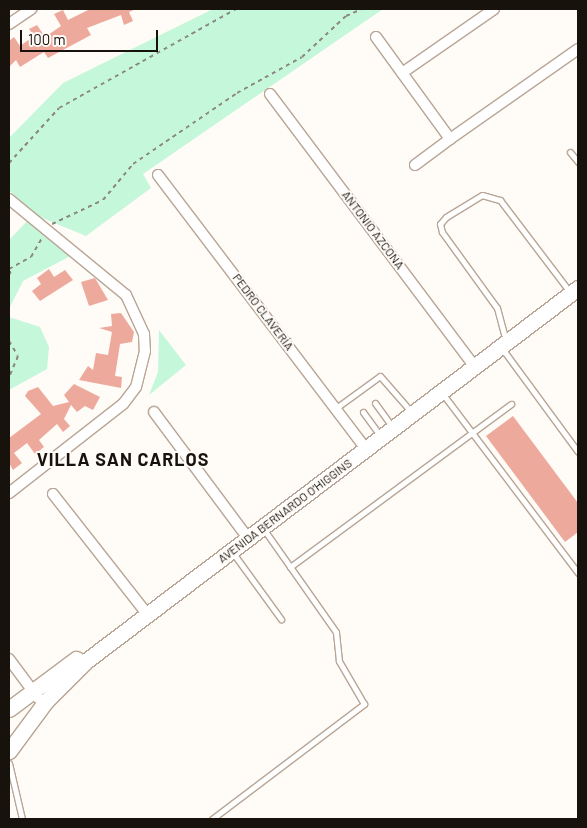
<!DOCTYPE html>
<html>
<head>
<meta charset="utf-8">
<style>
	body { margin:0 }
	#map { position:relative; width:587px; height:828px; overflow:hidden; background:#fffbf7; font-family:Barlow,sans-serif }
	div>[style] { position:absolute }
	.green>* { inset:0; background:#c5f7da }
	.building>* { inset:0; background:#edaa9c }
	.path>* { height:2px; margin-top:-1px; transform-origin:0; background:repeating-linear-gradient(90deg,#8c8782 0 4px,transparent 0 8px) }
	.roads { filter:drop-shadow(1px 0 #b8a595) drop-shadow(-1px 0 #b8a595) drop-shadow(0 1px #b8a595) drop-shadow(0 -1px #b8a595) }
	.lane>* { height:5px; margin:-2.5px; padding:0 2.5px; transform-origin:2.5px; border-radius:2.5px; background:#fff }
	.street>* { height:10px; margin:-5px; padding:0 5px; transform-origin:5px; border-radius:5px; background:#fff }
	.secondary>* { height:15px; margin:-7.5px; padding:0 7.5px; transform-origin:7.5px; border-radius:7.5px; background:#fff }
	span { translate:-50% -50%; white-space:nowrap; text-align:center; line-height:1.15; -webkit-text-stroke:4px #fffbf7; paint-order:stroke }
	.street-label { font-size:12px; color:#18120c }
	.district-label { font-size:18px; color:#18120c; font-weight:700; letter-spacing:1px }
	.frame { position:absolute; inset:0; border:10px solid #18120c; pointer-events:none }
	.scale { position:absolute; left:20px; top:30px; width:138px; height:22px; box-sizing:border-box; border:2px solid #18120c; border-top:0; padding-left:6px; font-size:15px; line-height:18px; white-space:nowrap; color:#18120c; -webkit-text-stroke:4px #fffbf7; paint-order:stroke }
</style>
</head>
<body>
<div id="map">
	<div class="green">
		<div style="clip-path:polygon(213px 9px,383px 9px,143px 174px,151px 188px,86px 236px,35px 215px,9px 190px,9px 138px,63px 83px)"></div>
		<div style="clip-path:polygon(30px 218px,76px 253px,23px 281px,9px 309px,9px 240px)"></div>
		<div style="clip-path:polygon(9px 317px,40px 327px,49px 347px,47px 369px,9px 390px)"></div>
		<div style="clip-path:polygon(159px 330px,186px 365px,149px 395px,158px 372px)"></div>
	</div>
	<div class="building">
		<div style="clip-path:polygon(90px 9px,136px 9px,129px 12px,133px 21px,124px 25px,121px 15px,87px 28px,91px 35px,48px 58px,44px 52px,20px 67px,16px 60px,9px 67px,9px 41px,14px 37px,20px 46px,34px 36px,29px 29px,37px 25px,45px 37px,61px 26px,54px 14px,63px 10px,68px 20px)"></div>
		<div style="clip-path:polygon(49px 269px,54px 277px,65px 270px,73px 280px,40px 301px,32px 291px,41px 284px,37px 278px)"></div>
		<div style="clip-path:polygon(95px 278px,108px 300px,89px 306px,81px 282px)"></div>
		<div style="clip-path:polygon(121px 313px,134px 332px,132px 342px,120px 344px,115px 376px,122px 377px,121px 388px,79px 380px,88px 366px,93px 370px,96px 353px,108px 355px,112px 332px,99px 328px,112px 326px,111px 314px)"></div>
		<div style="clip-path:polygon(74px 384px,100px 397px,93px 410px,85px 406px,77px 412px,71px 405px,64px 419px,70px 426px,63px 432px,57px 424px,39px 440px,44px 447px,35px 454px,27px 443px,14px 453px,22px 463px,13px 470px,9px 463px,9px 438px,41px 414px,25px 396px,28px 391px,38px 387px,53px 406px,69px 402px,64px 395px)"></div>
		<div style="clip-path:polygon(513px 416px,578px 503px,578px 532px,565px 542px,486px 436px)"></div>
	</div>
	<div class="path">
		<div style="left:9px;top:163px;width:74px;rotate:-47.7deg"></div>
		<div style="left:59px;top:108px;width:203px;rotate:-29.2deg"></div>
		<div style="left:52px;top:224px;width:56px;rotate:-25.2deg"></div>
		<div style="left:103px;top:200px;width:47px;rotate:-50.2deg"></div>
		<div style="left:133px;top:164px;width:126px;rotate:-34.3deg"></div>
		<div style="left:237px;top:93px;width:74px;rotate:-29deg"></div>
		<div style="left:302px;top:57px;width:60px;rotate:-43deg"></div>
		<div style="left:346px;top:16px;width:17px;rotate:-24deg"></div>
		<div style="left:9px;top:269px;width:25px;rotate:-29deg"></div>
		<div style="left:31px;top:257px;width:22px;rotate:-60deg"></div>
		<div style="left:9px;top:275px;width:7px;rotate:-63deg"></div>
		<div style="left:9px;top:341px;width:17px;rotate:59deg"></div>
		<div style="left:18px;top:356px;width:23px;rotate:113deg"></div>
	</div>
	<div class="roads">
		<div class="lane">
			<div style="left:570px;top:152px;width:13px;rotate:51deg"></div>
			<div style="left:504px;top:334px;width:27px;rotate:-105deg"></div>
			<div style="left:497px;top:308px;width:94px;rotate:-125.9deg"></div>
			<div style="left:442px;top:232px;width:8px;rotate:-104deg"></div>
			<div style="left:440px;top:224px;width:9px;rotate:-49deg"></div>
			<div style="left:446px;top:217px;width:42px;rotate:-31.4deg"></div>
			<div style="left:482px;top:195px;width:19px;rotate:16deg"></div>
			<div style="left:500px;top:200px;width:109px;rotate:52.8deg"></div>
			<div style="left:501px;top:347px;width:130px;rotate:53.7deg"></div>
			<div style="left:442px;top:393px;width:226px;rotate:52.9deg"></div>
			<div style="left:375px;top:403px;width:22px;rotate:54deg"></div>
			<div style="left:336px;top:408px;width:54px;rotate:-36deg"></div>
			<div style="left:380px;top:376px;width:41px;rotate:48.9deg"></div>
			<div style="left:363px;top:412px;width:22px;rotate:54deg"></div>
			<div style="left:233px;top:553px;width:82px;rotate:54deg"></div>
			<div style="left:290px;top:567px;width:275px;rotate:-36.4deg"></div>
			<div style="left:9px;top:763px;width:57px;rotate:76.9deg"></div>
			<div style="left:212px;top:819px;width:191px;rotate:-37.1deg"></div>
			<div style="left:364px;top:704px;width:50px;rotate:-120.2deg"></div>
			<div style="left:339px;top:661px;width:29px;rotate:-96deg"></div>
			<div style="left:336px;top:632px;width:127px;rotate:-125.1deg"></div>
		</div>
		<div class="street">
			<div style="left:9px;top:24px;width:27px;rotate:-34deg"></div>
			<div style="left:376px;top:37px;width:126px;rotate:54deg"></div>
			<div style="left:450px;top:139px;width:156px;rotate:-35.1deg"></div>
			<div style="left:402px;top:73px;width:112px;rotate:-34.8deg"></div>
			<div style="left:270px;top:94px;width:341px;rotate:53.1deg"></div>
			<div style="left:415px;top:165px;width:44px;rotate:-36.6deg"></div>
			<div style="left:158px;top:175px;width:345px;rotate:52.8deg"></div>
			<div style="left:9px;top:199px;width:151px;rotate:39.4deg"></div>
			<div style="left:126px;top:295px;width:43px;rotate:65.2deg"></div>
			<div style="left:144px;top:334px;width:17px;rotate:87deg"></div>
			<div style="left:145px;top:351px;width:37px;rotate:104deg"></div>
			<div style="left:136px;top:387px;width:21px;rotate:127deg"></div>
			<div style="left:123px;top:404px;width:145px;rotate:142deg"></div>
			<div style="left:154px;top:412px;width:157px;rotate:53.3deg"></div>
			<div style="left:53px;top:494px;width:152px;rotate:51.9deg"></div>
			<div style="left:9px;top:659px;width:49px;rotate:53.4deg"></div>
		</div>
		<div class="secondary">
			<div style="left:9px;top:709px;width:84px;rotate:-36.7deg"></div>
			<div style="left:9px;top:751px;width:62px;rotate:-53.5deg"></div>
			<div style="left:46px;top:701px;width:57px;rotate:-45deg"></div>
			<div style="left:86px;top:661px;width:617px;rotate:-37.17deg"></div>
		</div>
	</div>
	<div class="street-label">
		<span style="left:373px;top:230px;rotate:53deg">ANTONIO AZCONA</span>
		<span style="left:263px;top:312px;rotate:53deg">PEDRO CLAVERÍA</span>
		<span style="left:285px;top:511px;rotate:-37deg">AVENIDA BERNARDO O'HIGGINS</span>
	</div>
	<div class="district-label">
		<span style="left:123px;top:459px">VILLA SAN CARLOS</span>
	</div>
	<div class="frame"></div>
	<div class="scale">100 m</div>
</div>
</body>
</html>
